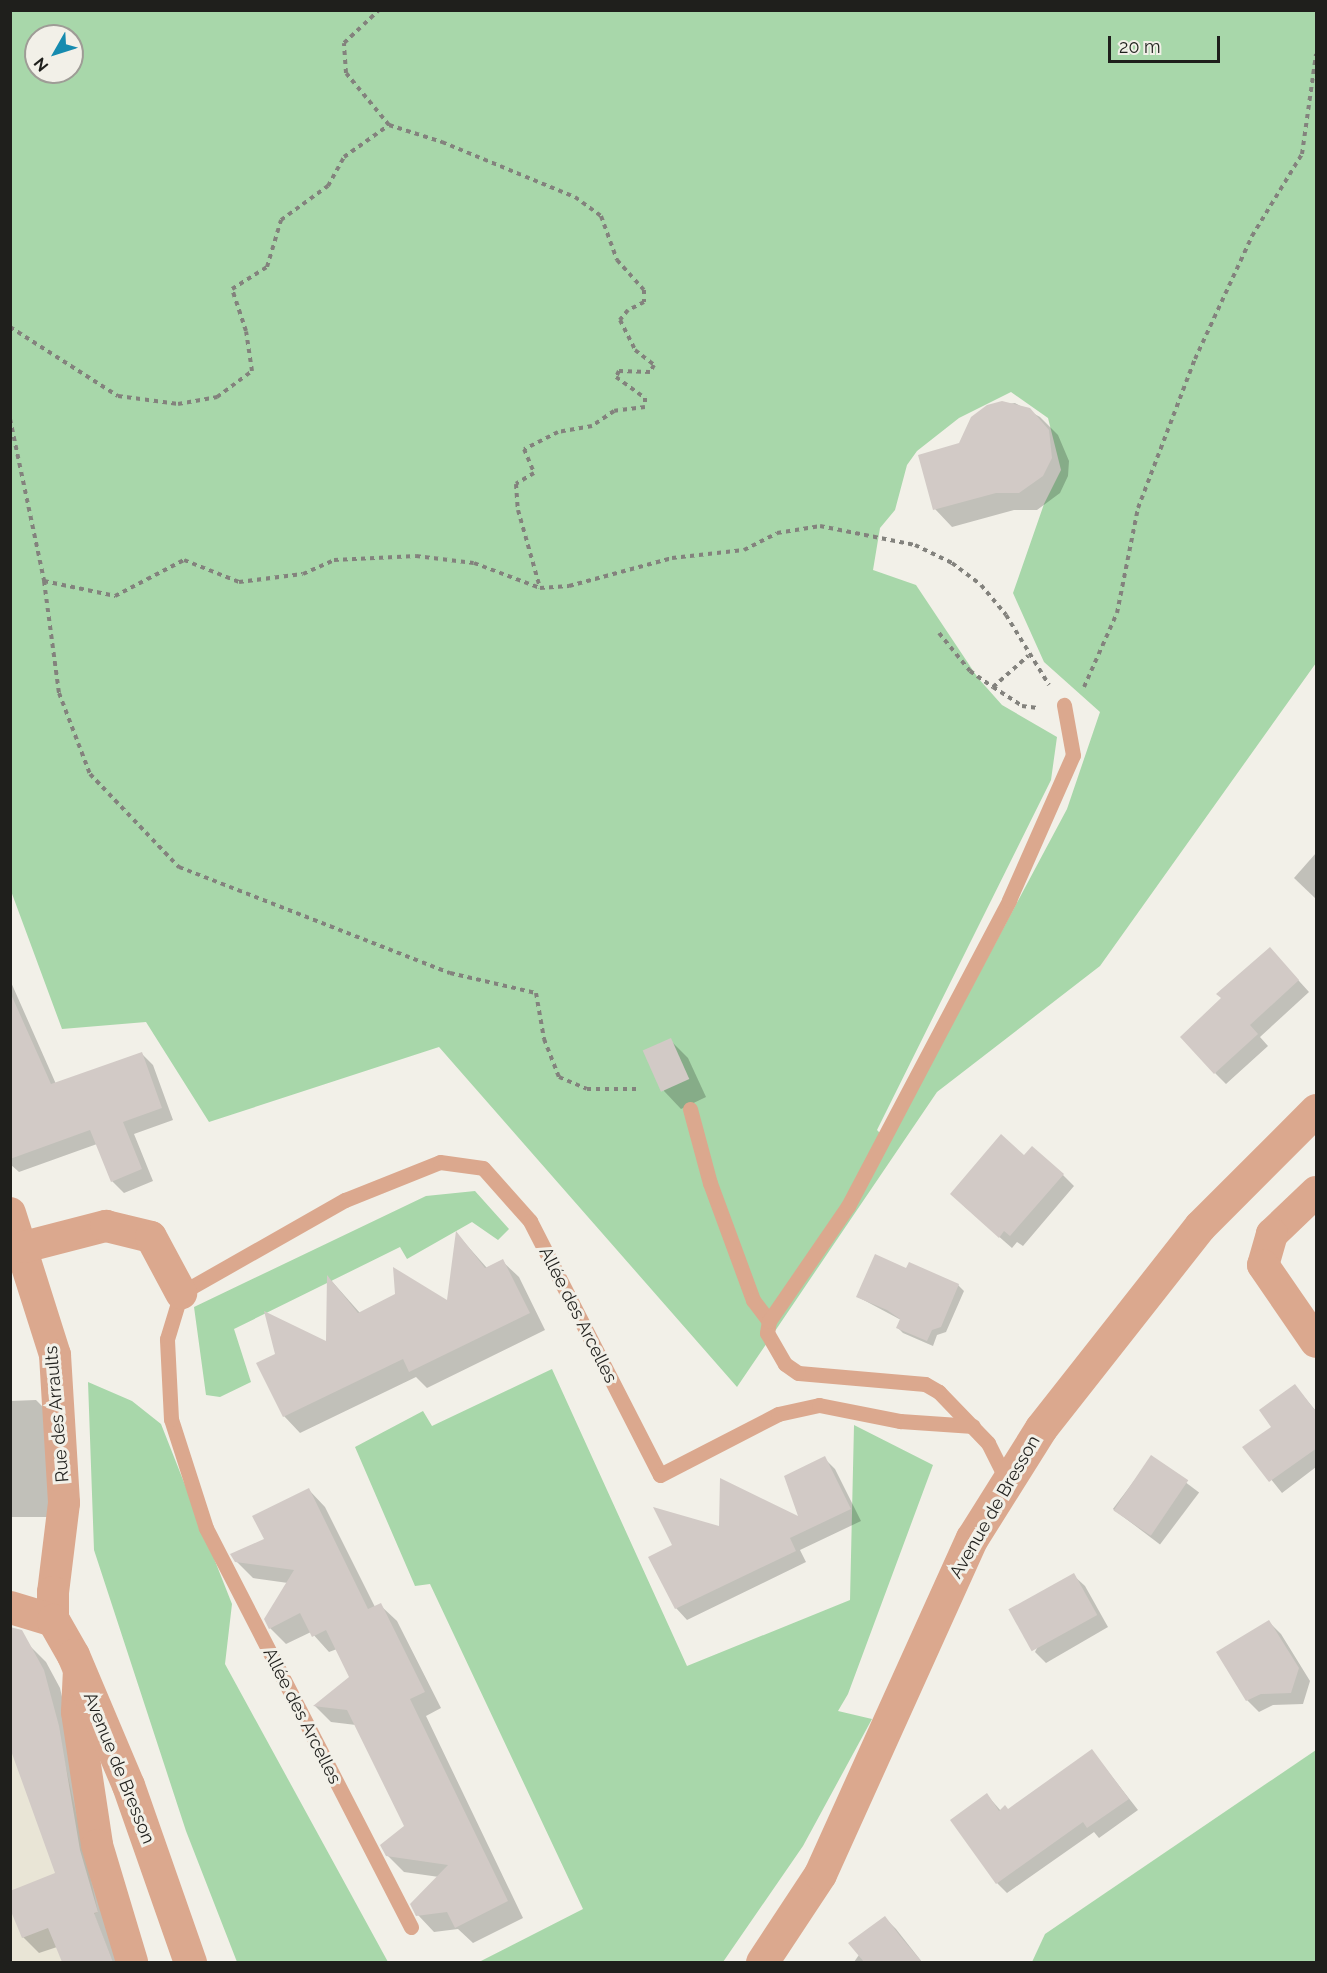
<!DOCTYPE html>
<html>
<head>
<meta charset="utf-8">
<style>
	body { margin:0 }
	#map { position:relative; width:1327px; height:1973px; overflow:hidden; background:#f2f0e8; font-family:Raleway,sans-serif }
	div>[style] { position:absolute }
	.built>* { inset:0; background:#e9e5d6 }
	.green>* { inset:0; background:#a8d7aa }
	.shadow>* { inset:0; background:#0003; transform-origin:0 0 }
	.building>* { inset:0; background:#d2cac6; transform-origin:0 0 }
	.path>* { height:4px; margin-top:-2px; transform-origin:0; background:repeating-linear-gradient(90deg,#83827d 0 4.5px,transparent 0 9px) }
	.service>* { height:15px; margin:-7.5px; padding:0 7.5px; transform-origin:7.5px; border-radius:7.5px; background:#dba88e }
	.minor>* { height:32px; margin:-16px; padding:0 16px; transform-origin:16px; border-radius:16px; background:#dba88e }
	.tertiary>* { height:33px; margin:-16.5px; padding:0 16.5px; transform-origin:16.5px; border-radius:16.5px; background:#dba88e }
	span { translate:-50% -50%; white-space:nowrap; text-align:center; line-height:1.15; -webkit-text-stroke:6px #f2f0e8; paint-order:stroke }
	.street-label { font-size:18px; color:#1f1f1c }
	.frame { position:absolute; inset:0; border:12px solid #1f1f1c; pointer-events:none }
	.north { position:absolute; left:24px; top:24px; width:60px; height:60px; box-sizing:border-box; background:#f2f0e8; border:2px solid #9e9c96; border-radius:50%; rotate:231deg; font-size:16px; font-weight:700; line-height:24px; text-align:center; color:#1f1f1c }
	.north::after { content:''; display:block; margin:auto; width:21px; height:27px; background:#168baf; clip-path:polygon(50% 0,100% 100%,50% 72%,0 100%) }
	.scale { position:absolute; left:1108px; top:36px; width:112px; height:27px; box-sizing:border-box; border:3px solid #1f1f1c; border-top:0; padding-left:8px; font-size:18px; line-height:21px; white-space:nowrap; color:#1f1f1c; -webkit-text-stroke:4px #f2f0e8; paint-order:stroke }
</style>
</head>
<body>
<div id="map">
	<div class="built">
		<div style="clip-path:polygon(10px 1633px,57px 1727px,98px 1912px,94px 1914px,113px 1962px,11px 1962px)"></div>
	</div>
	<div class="green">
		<div style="clip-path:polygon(evenodd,11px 11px,1316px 11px,1316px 663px,1100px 966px,937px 1092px,737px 1387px,439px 1047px,209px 1122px,146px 1022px,62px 1029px,11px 891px,11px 11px,36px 36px,72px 36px,72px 72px,36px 72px,36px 36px,11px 11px,1011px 392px,1048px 418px,1061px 470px,1044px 504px,1013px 593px,1044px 662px,1100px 712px,1067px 809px,889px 1142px,877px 1130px,1051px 780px,1057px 737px,1002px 705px,978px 678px,916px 585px,873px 570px,880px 528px,895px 510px,907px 465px,917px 451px,959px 418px,1011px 392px)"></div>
		<div style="clip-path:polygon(475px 1191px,509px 1229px,498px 1240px,472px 1222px,407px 1259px,400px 1247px,234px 1329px,251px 1382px,220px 1397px,206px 1395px,194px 1307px,426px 1196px)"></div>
		<div style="clip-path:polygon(552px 1369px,687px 1666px,850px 1600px,854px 1425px,933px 1465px,848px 1694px,838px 1711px,872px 1719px,803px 1846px,723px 1962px,479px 1962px,583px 1909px,430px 1584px,415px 1586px,355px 1447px,423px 1411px,432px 1426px)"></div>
		<div style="clip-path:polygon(88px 1382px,132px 1401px,161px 1424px,232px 1604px,225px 1664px,388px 1962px,237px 1962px,186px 1831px,94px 1550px)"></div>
		<div style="clip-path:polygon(1316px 1750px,1316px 1962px,1032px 1962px,1045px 1934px)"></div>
	</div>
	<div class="shadow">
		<div style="clip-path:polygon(1015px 403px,1040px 417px,1058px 435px,1069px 461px,1068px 476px,1060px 493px,1037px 510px,1014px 510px,952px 527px,935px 509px,960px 444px,987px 407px)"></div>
		<div style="clip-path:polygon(1316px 853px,1316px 899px,1294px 878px)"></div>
		<div style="clip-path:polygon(1281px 961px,1309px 992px,1260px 1037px,1268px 1046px,1226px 1084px,1215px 1073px)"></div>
		<div style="clip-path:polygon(10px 980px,56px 1084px,141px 1053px,153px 1065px,173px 1120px,134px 1134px,153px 1181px,124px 1193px,112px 1181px,97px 1144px,19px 1172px,10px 1164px)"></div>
		<div style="clip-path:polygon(670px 1040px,688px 1058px,706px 1097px,681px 1109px,664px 1091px)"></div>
		<div style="clip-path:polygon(1024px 1157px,1063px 1175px,1074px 1186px,1023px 1246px,1017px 1242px,1012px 1248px,964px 1206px)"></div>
		<div style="clip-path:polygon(457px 1234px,487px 1268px,502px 1261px,519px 1277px,545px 1330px,427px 1388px,416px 1377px,300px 1433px,284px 1416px,327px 1344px,329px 1278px,360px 1313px,448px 1302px)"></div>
		<div style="clip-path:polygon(907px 1270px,958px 1285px,964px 1291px,946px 1332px,937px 1335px,933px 1346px,903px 1333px,898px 1328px,901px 1320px,858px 1297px)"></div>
		<div style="clip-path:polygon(1295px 1386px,1316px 1411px,1316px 1467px,1282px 1493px,1245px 1447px,1273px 1427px)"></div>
		<div style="clip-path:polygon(36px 1400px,52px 1416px,51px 1517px,10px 1517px,10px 1401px)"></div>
		<div style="left:1152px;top:1457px;width:59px;height:65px;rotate:37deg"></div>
		<div style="clip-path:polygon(824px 1458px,835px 1469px,861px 1521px,800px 1550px,806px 1562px,687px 1620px,676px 1608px,720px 1528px,801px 1519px)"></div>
		<div style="clip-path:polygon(309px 1490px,325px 1507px,375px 1607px,380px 1605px,397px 1621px,441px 1708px,426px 1716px,523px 1918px,473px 1943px,458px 1929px,434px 1932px,418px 1915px,439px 1877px,404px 1872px,387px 1855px,406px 1826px,356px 1725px,331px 1722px,315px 1706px,351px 1677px,337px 1649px,329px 1652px,311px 1632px,286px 1644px,270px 1628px,288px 1583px,253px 1578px,236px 1561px,266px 1540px)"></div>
		<div style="clip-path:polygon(1073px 1575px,1085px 1586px,1108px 1627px,1046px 1663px,1035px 1652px)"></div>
		<div style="clip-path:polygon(1269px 1622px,1281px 1634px,1310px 1681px,1303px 1704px,1273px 1705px,1259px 1712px,1247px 1700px)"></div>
		<div style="clip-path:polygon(29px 1645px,46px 1662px,60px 1688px,122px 1962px,63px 1962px,57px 1947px,39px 1953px,23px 1937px,57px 1873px)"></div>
		<div style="clip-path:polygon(1092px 1751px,1138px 1810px,1099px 1838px,1094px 1832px,1007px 1893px,997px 1883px,987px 1795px,1001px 1811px,1008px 1810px)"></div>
		<div style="clip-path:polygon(885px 1918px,896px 1929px,922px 1962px,854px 1962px)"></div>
	</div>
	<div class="building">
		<div style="clip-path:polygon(1002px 401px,1030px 408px,1049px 430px,1052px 458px,1043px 476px,1019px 493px,996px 493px,933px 510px,918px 455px,959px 443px,971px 417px,987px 405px)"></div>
		<div style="clip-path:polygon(1270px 947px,1299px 980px,1250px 1025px,1258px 1034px,1214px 1074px,1180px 1037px,1221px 998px,1216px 994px)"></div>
		<div style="clip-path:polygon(10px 992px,51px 1084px,142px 1052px,162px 1108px,123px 1122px,142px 1169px,111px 1182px,90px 1130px,10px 1159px)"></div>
		<div style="left:671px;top:1038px;width:45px;height:31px;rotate:66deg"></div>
		<div style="clip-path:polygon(1001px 1134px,1024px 1155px,1032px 1146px,1064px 1174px,1010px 1236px,1004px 1231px,999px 1238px,950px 1194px)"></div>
		<div style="clip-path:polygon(456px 1231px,485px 1268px,503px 1259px,530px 1313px,409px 1372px,403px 1359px,283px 1417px,256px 1363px,275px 1354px,264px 1311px,326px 1341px,327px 1275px,358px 1313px,395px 1294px,393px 1267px,447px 1300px)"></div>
		<div style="clip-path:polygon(875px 1254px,906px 1268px,909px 1262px,959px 1284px,941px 1327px,932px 1330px,927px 1341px,896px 1328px,900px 1319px,887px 1310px,856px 1297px)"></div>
		<div style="clip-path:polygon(1295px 1384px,1317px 1413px,1317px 1448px,1269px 1482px,1242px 1447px,1271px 1427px,1259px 1410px)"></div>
		<div style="left:1151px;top:1455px;width:45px;height:67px;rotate:34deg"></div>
		<div style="clip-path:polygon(825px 1456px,851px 1509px,790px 1538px,796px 1551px,675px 1609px,648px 1557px,672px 1545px,653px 1507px,719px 1526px,720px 1478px,798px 1516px,784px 1476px)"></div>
		<div style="clip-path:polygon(309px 1488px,368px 1609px,381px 1603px,425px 1692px,410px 1699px,508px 1901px,455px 1928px,447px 1912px,416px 1916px,410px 1904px,448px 1865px,386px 1856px,380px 1845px,404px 1826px,347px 1710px,313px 1706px,349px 1677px,326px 1630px,312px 1637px,300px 1613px,269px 1629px,264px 1619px,294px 1570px,235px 1562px,230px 1554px,264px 1539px,252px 1516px)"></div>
		<div style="left:1074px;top:1573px;width:48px;height:75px;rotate:61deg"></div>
		<div style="clip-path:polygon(1269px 1620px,1299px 1668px,1291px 1693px,1261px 1694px,1246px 1701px,1216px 1652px)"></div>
		<div style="clip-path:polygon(10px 1627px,22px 1630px,44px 1670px,59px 1726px,80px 1850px,98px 1912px,94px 1913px,113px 1962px,62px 1962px,48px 1928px,22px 1938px,10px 1909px,10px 1891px,55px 1873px,10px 1748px)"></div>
		<div style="clip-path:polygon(1092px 1749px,1129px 1799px,1087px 1828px,1083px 1822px,996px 1884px,950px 1820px,987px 1793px,999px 1811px,1005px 1805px,1008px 1809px)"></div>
		<div style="clip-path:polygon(885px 1916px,900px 1936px,922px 1962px,864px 1962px,848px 1943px)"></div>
	</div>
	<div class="path">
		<div style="left:389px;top:125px;width:56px;rotate:17.8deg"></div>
		<div style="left:442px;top:142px;width:144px;rotate:22.5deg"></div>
		<div style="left:575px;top:197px;width:32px;rotate:36deg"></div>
		<div style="left:601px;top:216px;width:47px;rotate:70deg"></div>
		<div style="left:617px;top:260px;width:40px;rotate:48deg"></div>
		<div style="left:644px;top:290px;width:12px;rotate:90deg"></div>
		<div style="left:644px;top:302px;width:18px;rotate:153deg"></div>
		<div style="left:628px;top:310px;width:13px;rotate:129deg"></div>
		<div style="left:620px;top:320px;width:34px;rotate:63deg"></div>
		<div style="left:635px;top:350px;width:24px;rotate:38deg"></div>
		<div style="left:654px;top:365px;width:8px;rotate:120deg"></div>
		<div style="left:650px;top:372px;width:31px;rotate:-178deg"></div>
		<div style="left:619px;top:371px;width:7px;rotate:117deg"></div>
		<div style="left:616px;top:377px;width:36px;rotate:36deg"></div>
		<div style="left:645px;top:398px;width:9px;rotate:90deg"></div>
		<div style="left:645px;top:407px;width:31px;rotate:173deg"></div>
		<div style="left:614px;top:411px;width:27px;rotate:146deg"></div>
		<div style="left:592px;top:426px;width:35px;rotate:170deg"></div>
		<div style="left:558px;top:432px;width:38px;rotate:153deg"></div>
		<div style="left:524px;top:449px;width:26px;rotate:67deg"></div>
		<div style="left:534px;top:473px;width:21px;rotate:149deg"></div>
		<div style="left:516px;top:484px;width:26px;rotate:86deg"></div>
		<div style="left:518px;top:510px;width:81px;rotate:74.2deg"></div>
		<div style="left:10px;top:327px;width:128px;rotate:32.6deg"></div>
		<div style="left:118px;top:396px;width:61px;rotate:7.6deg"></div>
		<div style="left:178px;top:404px;width:40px;rotate:-10deg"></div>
		<div style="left:217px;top:397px;width:44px;rotate:-36.6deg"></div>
		<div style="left:252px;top:371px;width:40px;rotate:-98.5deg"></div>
		<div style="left:246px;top:331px;width:44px;rotate:-108.4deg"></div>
		<div style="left:232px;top:289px;width:41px;rotate:-32.2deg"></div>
		<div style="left:267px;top:267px;width:49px;rotate:-73.4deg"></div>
		<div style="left:281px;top:220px;width:58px;rotate:-35.9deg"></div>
		<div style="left:328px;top:186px;width:33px;rotate:-61deg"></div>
		<div style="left:344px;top:157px;width:55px;rotate:-35.4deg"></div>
		<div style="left:389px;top:125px;width:67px;rotate:-129.6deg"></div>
		<div style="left:346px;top:73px;width:30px;rotate:-94deg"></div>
		<div style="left:344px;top:43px;width:48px;rotate:-43.3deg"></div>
		<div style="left:10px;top:419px;width:166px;rotate:78.1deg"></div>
		<div style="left:44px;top:581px;width:73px;rotate:11.9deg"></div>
		<div style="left:115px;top:596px;width:78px;rotate:-27.6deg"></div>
		<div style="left:184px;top:560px;width:59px;rotate:21.8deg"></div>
		<div style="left:239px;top:582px;width:64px;rotate:-7.1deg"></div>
		<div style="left:303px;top:574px;width:34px;rotate:-24deg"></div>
		<div style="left:334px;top:560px;width:82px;rotate:-2.8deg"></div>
		<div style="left:416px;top:556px;width:58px;rotate:6.9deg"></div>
		<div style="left:474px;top:563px;width:71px;rotate:20.7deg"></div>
		<div style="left:540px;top:588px;width:29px;rotate:-4deg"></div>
		<div style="left:569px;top:586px;width:107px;rotate:-15.2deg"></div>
		<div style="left:672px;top:558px;width:72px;rotate:-6.3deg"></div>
		<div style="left:744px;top:550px;width:37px;rotate:-27deg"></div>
		<div style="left:777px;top:533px;width:44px;rotate:-9.2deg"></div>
		<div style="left:820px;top:526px;width:97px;rotate:11.3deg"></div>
		<div style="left:915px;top:545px;width:41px;rotate:25.9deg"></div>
		<div style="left:952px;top:563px;width:36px;rotate:37deg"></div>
		<div style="left:981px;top:585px;width:39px;rotate:50deg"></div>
		<div style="left:1006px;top:615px;width:82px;rotate:58.4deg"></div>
		<div style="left:44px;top:581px;width:113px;rotate:82.4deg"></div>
		<div style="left:59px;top:693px;width:87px;rotate:69.1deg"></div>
		<div style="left:90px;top:774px;width:129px;rotate:46.3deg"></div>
		<div style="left:179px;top:867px;width:291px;rotate:21.4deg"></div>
		<div style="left:450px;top:973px;width:88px;rotate:13.1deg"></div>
		<div style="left:536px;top:993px;width:47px;rotate:80.1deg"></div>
		<div style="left:544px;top:1039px;width:41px;rotate:68.5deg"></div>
		<div style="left:559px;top:1077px;width:30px;rotate:23deg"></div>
		<div style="left:587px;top:1089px;width:51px"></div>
		<div style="left:939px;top:633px;width:49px;rotate:50.8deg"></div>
		<div style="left:970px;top:671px;width:28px;rotate:35deg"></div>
		<div style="left:993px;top:687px;width:47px;rotate:-41.5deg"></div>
		<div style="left:993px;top:687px;width:35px;rotate:33deg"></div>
		<div style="left:1022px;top:706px;width:16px;rotate:7deg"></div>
		<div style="left:1084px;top:687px;width:81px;rotate:-66deg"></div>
		<div style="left:1117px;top:613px;width:107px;rotate:-78.7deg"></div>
		<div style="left:1138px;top:508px;width:160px;rotate:-69.1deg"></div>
		<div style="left:1195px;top:359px;width:136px;rotate:-65.1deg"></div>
		<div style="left:1252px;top:236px;width:96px;rotate:-58.6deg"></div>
		<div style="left:1302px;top:154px;width:101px;rotate:-82deg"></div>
	</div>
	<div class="service">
		<div style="left:690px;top:1109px;width:77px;rotate:74.9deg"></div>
		<div style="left:710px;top:1183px;width:125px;rotate:69.8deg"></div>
		<div style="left:753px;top:1300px;width:26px;rotate:53deg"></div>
		<div style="left:1008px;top:1483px;width:45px;rotate:-116.6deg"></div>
		<div style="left:988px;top:1443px;width:71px;rotate:-133.9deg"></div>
		<div style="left:939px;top:1392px;width:16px;rotate:-150deg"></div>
		<div style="left:925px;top:1384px;width:127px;rotate:-175deg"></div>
		<div style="left:798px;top:1373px;width:16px;rotate:-145deg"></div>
		<div style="left:785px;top:1364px;width:36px;rotate:-120deg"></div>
		<div style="left:767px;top:1333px;width:12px;rotate:-81deg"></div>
		<div style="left:769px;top:1321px;width:140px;rotate:-55.5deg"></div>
		<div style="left:848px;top:1206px;width:346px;rotate:-62.2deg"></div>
		<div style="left:1009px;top:900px;width:158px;rotate:-66.2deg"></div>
		<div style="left:1073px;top:755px;width:51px;rotate:-100.2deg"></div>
		<div style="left:411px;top:1927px;width:449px;rotate:-117.2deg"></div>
		<div style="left:206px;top:1528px;width:114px;rotate:-107.8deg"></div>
		<div style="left:171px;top:1419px;width:80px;rotate:-92.9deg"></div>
		<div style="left:167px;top:1339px;width:48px;rotate:-73.1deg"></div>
		<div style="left:181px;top:1293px;width:189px;rotate:-29.6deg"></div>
		<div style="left:345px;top:1200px;width:102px;rotate:-21.8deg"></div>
		<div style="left:440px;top:1162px;width:43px;rotate:7.9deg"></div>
		<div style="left:483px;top:1168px;width:71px;rotate:48.4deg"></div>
		<div style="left:530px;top:1221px;width:285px;rotate:62.9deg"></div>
		<div style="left:660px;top:1475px;width:133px;rotate:-27.3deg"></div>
		<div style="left:778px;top:1414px;width:42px;rotate:-12.4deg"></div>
		<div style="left:819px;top:1405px;width:83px;rotate:11.2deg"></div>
		<div style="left:900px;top:1421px;width:73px;rotate:3.9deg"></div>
	</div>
	<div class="minor">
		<div style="left:1316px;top:1192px;width:61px;rotate:136.3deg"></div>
		<div style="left:1272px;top:1234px;width:32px;rotate:106deg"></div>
		<div style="left:1263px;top:1265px;width:93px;rotate:55.5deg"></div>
		<div style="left:10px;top:1213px;width:149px;rotate:72.4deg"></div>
		<div style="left:55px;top:1355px;width:148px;rotate:86.5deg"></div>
		<div style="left:64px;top:1503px;width:90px;rotate:97deg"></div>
		<div style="left:53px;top:1592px;width:28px;rotate:90deg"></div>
		<div style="left:24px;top:1247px;width:85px;rotate:-14.4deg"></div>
		<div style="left:106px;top:1226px;width:46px;rotate:13.7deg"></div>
		<div style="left:151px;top:1237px;width:64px;rotate:61.8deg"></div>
		<div style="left:79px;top:1669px;width:43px;rotate:92.7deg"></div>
		<div style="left:77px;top:1712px;width:134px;rotate:81.4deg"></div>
		<div style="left:97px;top:1845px;width:122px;rotate:73.3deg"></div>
	</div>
	<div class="tertiary">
		<div style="left:10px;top:1607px;width:45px;rotate:16.8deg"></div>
		<div style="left:53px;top:1620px;width:40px;rotate:60.3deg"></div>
		<div style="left:73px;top:1655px;width:141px;rotate:67.1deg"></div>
		<div style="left:128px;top:1785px;width:188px;rotate:70.7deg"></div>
		<div style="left:762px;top:1962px;width:105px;rotate:-56.6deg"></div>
		<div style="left:820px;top:1874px;width:369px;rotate:-65.7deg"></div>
		<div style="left:972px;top:1538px;width:130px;rotate:-57.9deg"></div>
		<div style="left:1041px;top:1428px;width:257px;rotate:-51.8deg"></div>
		<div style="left:1200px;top:1226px;width:164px;rotate:-45deg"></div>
	</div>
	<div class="street-label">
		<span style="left:578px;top:1315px;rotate:63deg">Allée des Arcelles</span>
		<span style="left:57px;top:1414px;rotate:-95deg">Rue des Arraults</span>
		<span style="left:995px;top:1507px;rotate:-60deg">Avenue de Bresson</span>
		<span style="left:302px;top:1716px;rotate:63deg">Allée des Arcelles</span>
		<span style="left:119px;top:1768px;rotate:68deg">Avenue de Bresson</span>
	</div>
	<div class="frame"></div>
	<div class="north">N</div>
	<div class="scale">20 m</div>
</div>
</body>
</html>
